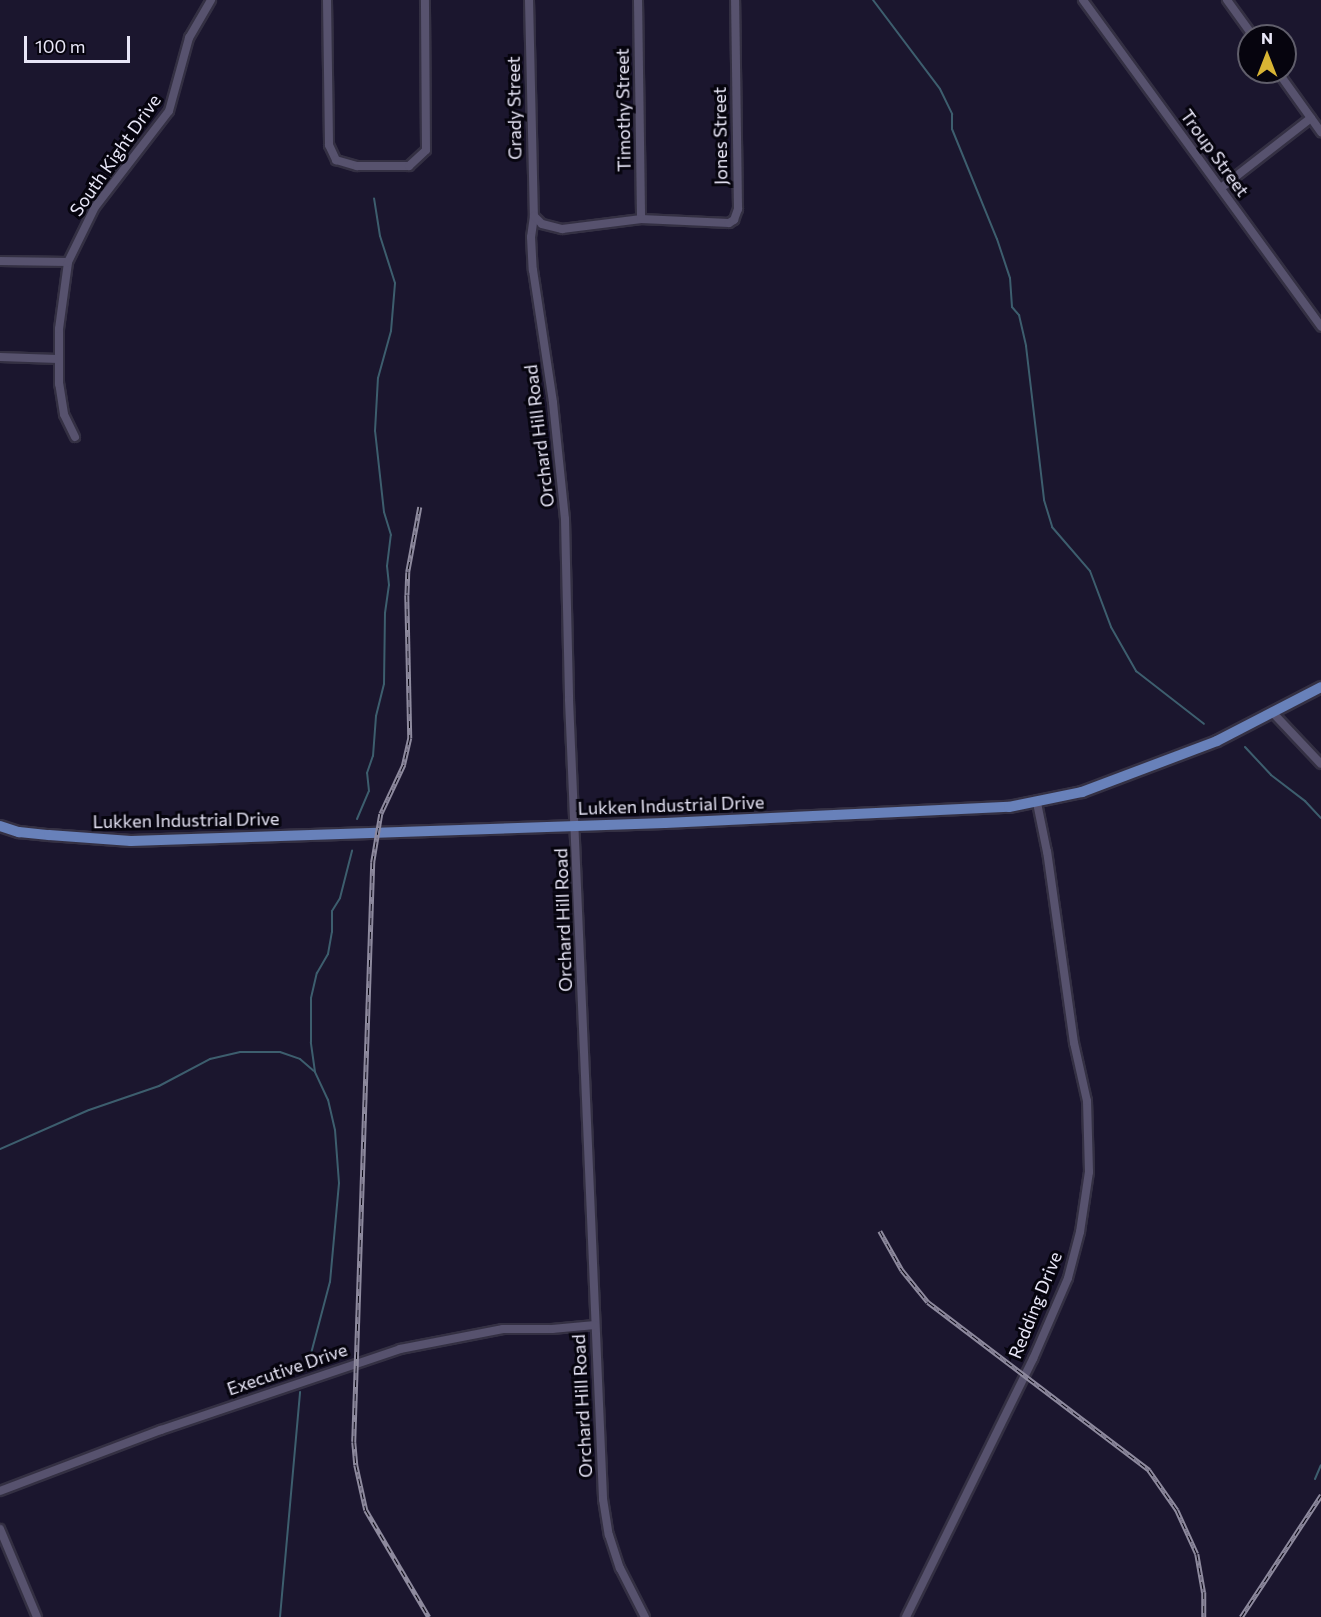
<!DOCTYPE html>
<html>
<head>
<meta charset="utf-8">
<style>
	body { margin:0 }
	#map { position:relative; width:1321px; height:1617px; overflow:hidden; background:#1b162e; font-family:Commissioner,sans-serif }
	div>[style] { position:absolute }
	.stream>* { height:2px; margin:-1px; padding:0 1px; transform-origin:1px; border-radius:1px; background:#3d5e6e }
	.roads { filter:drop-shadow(2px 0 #343043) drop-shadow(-2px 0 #343043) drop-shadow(0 2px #343043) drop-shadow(0 -2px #343043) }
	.minor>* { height:8px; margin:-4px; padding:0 4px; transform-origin:4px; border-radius:4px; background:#57526e }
	.major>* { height:10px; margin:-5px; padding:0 5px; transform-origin:5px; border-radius:5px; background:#6881ba }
	.rail>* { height:4.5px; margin-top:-2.25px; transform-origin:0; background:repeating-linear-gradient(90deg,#06040e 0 7px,#8e8a9e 0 14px); box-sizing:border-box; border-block:2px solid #8e8a9e }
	span { translate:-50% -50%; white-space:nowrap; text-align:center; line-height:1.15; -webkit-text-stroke:6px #06040e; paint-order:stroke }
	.street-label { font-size:18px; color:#e8e6f7 }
	.north { position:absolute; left:1237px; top:24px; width:60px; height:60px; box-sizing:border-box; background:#06040e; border:2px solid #605e6b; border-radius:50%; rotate:0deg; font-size:16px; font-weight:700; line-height:24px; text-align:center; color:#e8e6f7 }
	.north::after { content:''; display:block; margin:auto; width:21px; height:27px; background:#d8b434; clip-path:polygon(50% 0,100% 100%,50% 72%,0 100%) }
	.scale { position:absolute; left:24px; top:36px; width:106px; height:27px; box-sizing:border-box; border:3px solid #e8e6f7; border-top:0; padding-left:8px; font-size:18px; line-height:21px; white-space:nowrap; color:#e8e6f7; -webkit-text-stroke:4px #06040e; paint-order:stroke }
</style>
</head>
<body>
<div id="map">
	<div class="stream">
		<div style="left:873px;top:0;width:111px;rotate:53deg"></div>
		<div style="left:940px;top:89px;width:28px;rotate:64deg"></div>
		<div style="left:952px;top:114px;width:15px;rotate:90deg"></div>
		<div style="left:952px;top:129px;width:119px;rotate:67.8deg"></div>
		<div style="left:997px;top:239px;width:41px;rotate:71.6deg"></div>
		<div style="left:1010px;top:278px;width:29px;rotate:86deg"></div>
		<div style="left:1012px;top:307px;width:11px;rotate:49deg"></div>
		<div style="left:1019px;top:315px;width:32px;rotate:77deg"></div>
		<div style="left:1026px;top:346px;width:155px;rotate:83.3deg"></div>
		<div style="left:1044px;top:500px;width:28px;rotate:73deg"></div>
		<div style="left:1052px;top:527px;width:58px;rotate:49.2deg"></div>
		<div style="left:1090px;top:571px;width:60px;rotate:69.4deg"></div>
		<div style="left:1111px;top:627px;width:51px;rotate:60.4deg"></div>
		<div style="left:1136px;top:671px;width:86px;rotate:37.9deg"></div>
		<div style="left:1245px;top:747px;width:38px;rotate:47deg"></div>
		<div style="left:1271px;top:775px;width:43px;rotate:37.4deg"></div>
		<div style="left:1305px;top:801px;width:23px;rotate:47deg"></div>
		<div style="left:357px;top:819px;width:30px;rotate:-67deg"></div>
		<div style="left:369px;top:791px;width:18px;rotate:-96deg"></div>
		<div style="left:367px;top:773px;width:18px;rotate:-71deg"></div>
		<div style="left:373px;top:756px;width:40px;rotate:-85.7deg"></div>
		<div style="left:376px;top:716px;width:33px;rotate:-76deg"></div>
		<div style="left:384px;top:684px;width:71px;rotate:-89.2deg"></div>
		<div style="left:385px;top:613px;width:28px;rotate:-82deg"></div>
		<div style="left:389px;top:585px;width:19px;rotate:-96deg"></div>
		<div style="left:387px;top:566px;width:31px;rotate:-83deg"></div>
		<div style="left:391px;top:535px;width:24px;rotate:-107deg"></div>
		<div style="left:384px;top:512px;width:81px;rotate:-96.3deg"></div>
		<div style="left:375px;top:431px;width:53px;rotate:-86.8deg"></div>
		<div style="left:378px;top:378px;width:49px;rotate:-74.5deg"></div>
		<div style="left:391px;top:331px;width:48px;rotate:-85.2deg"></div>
		<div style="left:395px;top:283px;width:49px;rotate:-107.7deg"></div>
		<div style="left:380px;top:236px;width:38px;rotate:-99deg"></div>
		<div style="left:0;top:1149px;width:97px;rotate:-23.7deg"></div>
		<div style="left:89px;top:1110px;width:74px;rotate:-18.9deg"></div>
		<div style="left:159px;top:1086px;width:58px;rotate:-27.9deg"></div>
		<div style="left:210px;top:1059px;width:31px;rotate:-13deg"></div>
		<div style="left:240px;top:1052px;width:40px"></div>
		<div style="left:280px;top:1052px;width:21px;rotate:19deg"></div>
		<div style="left:300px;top:1059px;width:18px;rotate:41deg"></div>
		<div style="left:308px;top:1365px;width:86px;rotate:-75.2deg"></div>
		<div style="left:330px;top:1282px;width:99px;rotate:-84.8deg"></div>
		<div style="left:339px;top:1183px;width:53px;rotate:-94.3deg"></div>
		<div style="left:335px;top:1130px;width:31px;rotate:-103deg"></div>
		<div style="left:328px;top:1100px;width:31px;rotate:-115deg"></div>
		<div style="left:315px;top:1072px;width:30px;rotate:-98deg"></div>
		<div style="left:311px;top:1042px;width:44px;rotate:-90deg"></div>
		<div style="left:311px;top:998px;width:26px;rotate:-77deg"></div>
		<div style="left:317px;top:973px;width:22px;rotate:-60deg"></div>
		<div style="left:328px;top:954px;width:22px;rotate:-80deg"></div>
		<div style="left:332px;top:932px;width:21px;rotate:-90deg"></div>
		<div style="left:332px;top:911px;width:15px;rotate:-58deg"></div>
		<div style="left:340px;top:898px;width:49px;rotate:-75.7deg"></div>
		<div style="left:1315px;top:1479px;width:15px;rotate:-67deg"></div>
		<div style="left:280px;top:1617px;width:226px;rotate:-84.9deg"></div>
	</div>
	<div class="roads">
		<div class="minor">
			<div style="left:327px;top:0;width:145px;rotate:89.2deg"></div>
			<div style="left:329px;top:145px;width:17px;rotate:65deg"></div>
			<div style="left:336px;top:160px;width:22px;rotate:16deg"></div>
			<div style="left:357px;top:166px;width:52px"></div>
			<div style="left:409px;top:166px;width:23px;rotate:-43deg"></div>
			<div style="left:426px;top:150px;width:150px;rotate:-90.4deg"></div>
			<div style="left:529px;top:0;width:216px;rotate:88.7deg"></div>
			<div style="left:534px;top:216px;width:21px;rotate:98deg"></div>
			<div style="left:531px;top:237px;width:33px;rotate:87deg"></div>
			<div style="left:533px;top:270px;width:134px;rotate:81.4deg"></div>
			<div style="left:553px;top:403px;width:117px;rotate:84.1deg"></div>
			<div style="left:565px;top:519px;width:181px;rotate:88.7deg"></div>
			<div style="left:569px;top:700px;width:800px;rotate:87.56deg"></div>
			<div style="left:603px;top:1499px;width:36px;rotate:81deg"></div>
			<div style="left:609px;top:1535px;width:35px;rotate:72deg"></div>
			<div style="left:620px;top:1568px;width:55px;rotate:63deg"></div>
			<div style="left:638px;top:0;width:219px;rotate:89.2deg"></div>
			<div style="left:1083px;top:0;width:404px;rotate:53.9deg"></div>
			<div style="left:1227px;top:0;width:44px;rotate:54.2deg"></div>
			<div style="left:1278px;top:72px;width:74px;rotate:54.4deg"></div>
			<div style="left:1221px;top:188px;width:114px;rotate:-37.9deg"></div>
			<div style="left:534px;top:216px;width:11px;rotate:45deg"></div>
			<div style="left:542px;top:224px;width:21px;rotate:14deg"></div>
			<div style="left:562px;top:229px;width:80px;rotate:-7.2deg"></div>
			<div style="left:641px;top:219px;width:88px;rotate:2.6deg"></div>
			<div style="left:729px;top:223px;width:6px;rotate:-31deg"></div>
			<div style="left:734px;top:220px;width:12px;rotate:-70deg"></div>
			<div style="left:738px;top:209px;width:209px;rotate:-90.8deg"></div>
			<div style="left:0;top:261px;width:68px;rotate:0.8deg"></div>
			<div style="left:0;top:357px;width:58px;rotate:2deg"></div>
			<div style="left:75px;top:437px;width:25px;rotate:-116deg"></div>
			<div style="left:64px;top:414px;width:30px;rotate:-99deg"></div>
			<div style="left:59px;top:384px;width:55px;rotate:-90deg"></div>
			<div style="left:59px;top:329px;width:68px;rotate:-82.3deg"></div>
			<div style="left:68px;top:262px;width:61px;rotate:-63.9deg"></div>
			<div style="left:95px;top:207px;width:121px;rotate:-52.4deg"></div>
			<div style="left:169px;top:111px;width:76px;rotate:-74.7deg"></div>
			<div style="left:189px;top:38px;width:44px;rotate:-59.9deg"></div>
			<div style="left:1272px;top:712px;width:71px;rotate:46.7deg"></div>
			<div style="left:0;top:1491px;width:172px;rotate:-20.8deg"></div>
			<div style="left:161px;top:1430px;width:252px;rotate:-18.7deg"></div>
			<div style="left:400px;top:1349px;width:105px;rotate:-11deg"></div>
			<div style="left:503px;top:1329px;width:49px"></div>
			<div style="left:552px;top:1329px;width:43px;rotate:-5.3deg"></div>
			<div style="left:0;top:1529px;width:95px;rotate:67.2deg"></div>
			<div style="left:906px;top:1617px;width:288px;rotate:-63.8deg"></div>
			<div style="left:1033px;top:1359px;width:88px;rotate:-66.6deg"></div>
			<div style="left:1068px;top:1278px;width:48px;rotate:-75.4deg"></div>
			<div style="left:1080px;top:1232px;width:61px;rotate:-81.5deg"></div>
			<div style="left:1089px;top:1172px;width:71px;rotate:-91.6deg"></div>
			<div style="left:1087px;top:1101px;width:59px;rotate:-102.6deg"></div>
			<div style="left:1074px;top:1043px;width:193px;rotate:-98deg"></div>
			<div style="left:1047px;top:852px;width:50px;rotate:-101.5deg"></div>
		</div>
		<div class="major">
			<div style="left:0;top:826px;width:20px;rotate:18deg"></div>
			<div style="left:19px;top:832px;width:30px;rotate:6deg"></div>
			<div style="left:49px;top:835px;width:82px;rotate:4.2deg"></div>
			<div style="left:131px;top:841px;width:534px;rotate:-1.93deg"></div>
			<div style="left:665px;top:823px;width:344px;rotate:-2.7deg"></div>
			<div style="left:1009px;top:807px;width:75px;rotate:-11.6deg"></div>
			<div style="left:1082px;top:792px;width:144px;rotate:-20.7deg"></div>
			<div style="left:1217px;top:741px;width:117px;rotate:-27.4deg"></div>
		</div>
	</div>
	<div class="rail">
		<div style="left:420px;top:507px;width:66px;rotate:100.5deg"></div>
		<div style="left:408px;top:572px;width:23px;rotate:92deg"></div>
		<div style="left:407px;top:595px;width:143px;rotate:88.8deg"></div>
		<div style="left:410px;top:738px;width:28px;rotate:103deg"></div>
		<div style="left:404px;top:765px;width:54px;rotate:115.1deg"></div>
		<div style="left:381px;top:814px;width:49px;rotate:99.5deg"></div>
		<div style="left:373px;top:862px;width:580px;rotate:91.88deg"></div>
		<div style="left:354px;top:1442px;width:23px;rotate:85deg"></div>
		<div style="left:356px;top:1465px;width:46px;rotate:77.5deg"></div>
		<div style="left:366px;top:1510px;width:124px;rotate:59.5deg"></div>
		<div style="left:880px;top:1231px;width:45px;rotate:60.6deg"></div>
		<div style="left:902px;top:1270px;width:41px;rotate:50.9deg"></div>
		<div style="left:928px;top:1302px;width:278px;rotate:37.2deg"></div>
		<div style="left:1149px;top:1470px;width:49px;rotate:55deg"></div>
		<div style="left:1177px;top:1510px;width:48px;rotate:65.6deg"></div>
		<div style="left:1197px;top:1554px;width:39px;rotate:80deg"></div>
		<div style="left:1204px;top:1592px;width:25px;rotate:90deg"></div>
		<div style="left:1241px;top:1617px;width:146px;rotate:-56.7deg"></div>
	</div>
	<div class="street-label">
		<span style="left:514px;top:108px;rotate:-91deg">Grady Street</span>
		<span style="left:623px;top:110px;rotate:-91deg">Timothy Street</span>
		<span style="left:720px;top:136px;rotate:-91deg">Jones Street</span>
		<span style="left:1215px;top:153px;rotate:54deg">Troup Street</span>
		<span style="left:115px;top:155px;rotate:-55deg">South Kight Drive</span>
		<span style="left:539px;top:436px;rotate:-97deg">Orchard Hill Road</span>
		<span style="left:671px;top:805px;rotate:-2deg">Lukken Industrial Drive</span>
		<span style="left:186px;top:820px;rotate:-1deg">Lukken Industrial Drive</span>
		<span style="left:563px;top:920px;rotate:-92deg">Orchard Hill Road</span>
		<span style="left:1035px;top:1305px;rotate:-68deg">Redding Drive</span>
		<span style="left:287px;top:1369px;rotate:-19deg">Executive Drive</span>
		<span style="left:582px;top:1406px;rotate:-93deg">Orchard Hill Road</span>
	</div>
	<div class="north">N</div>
	<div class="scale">100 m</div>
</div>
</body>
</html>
